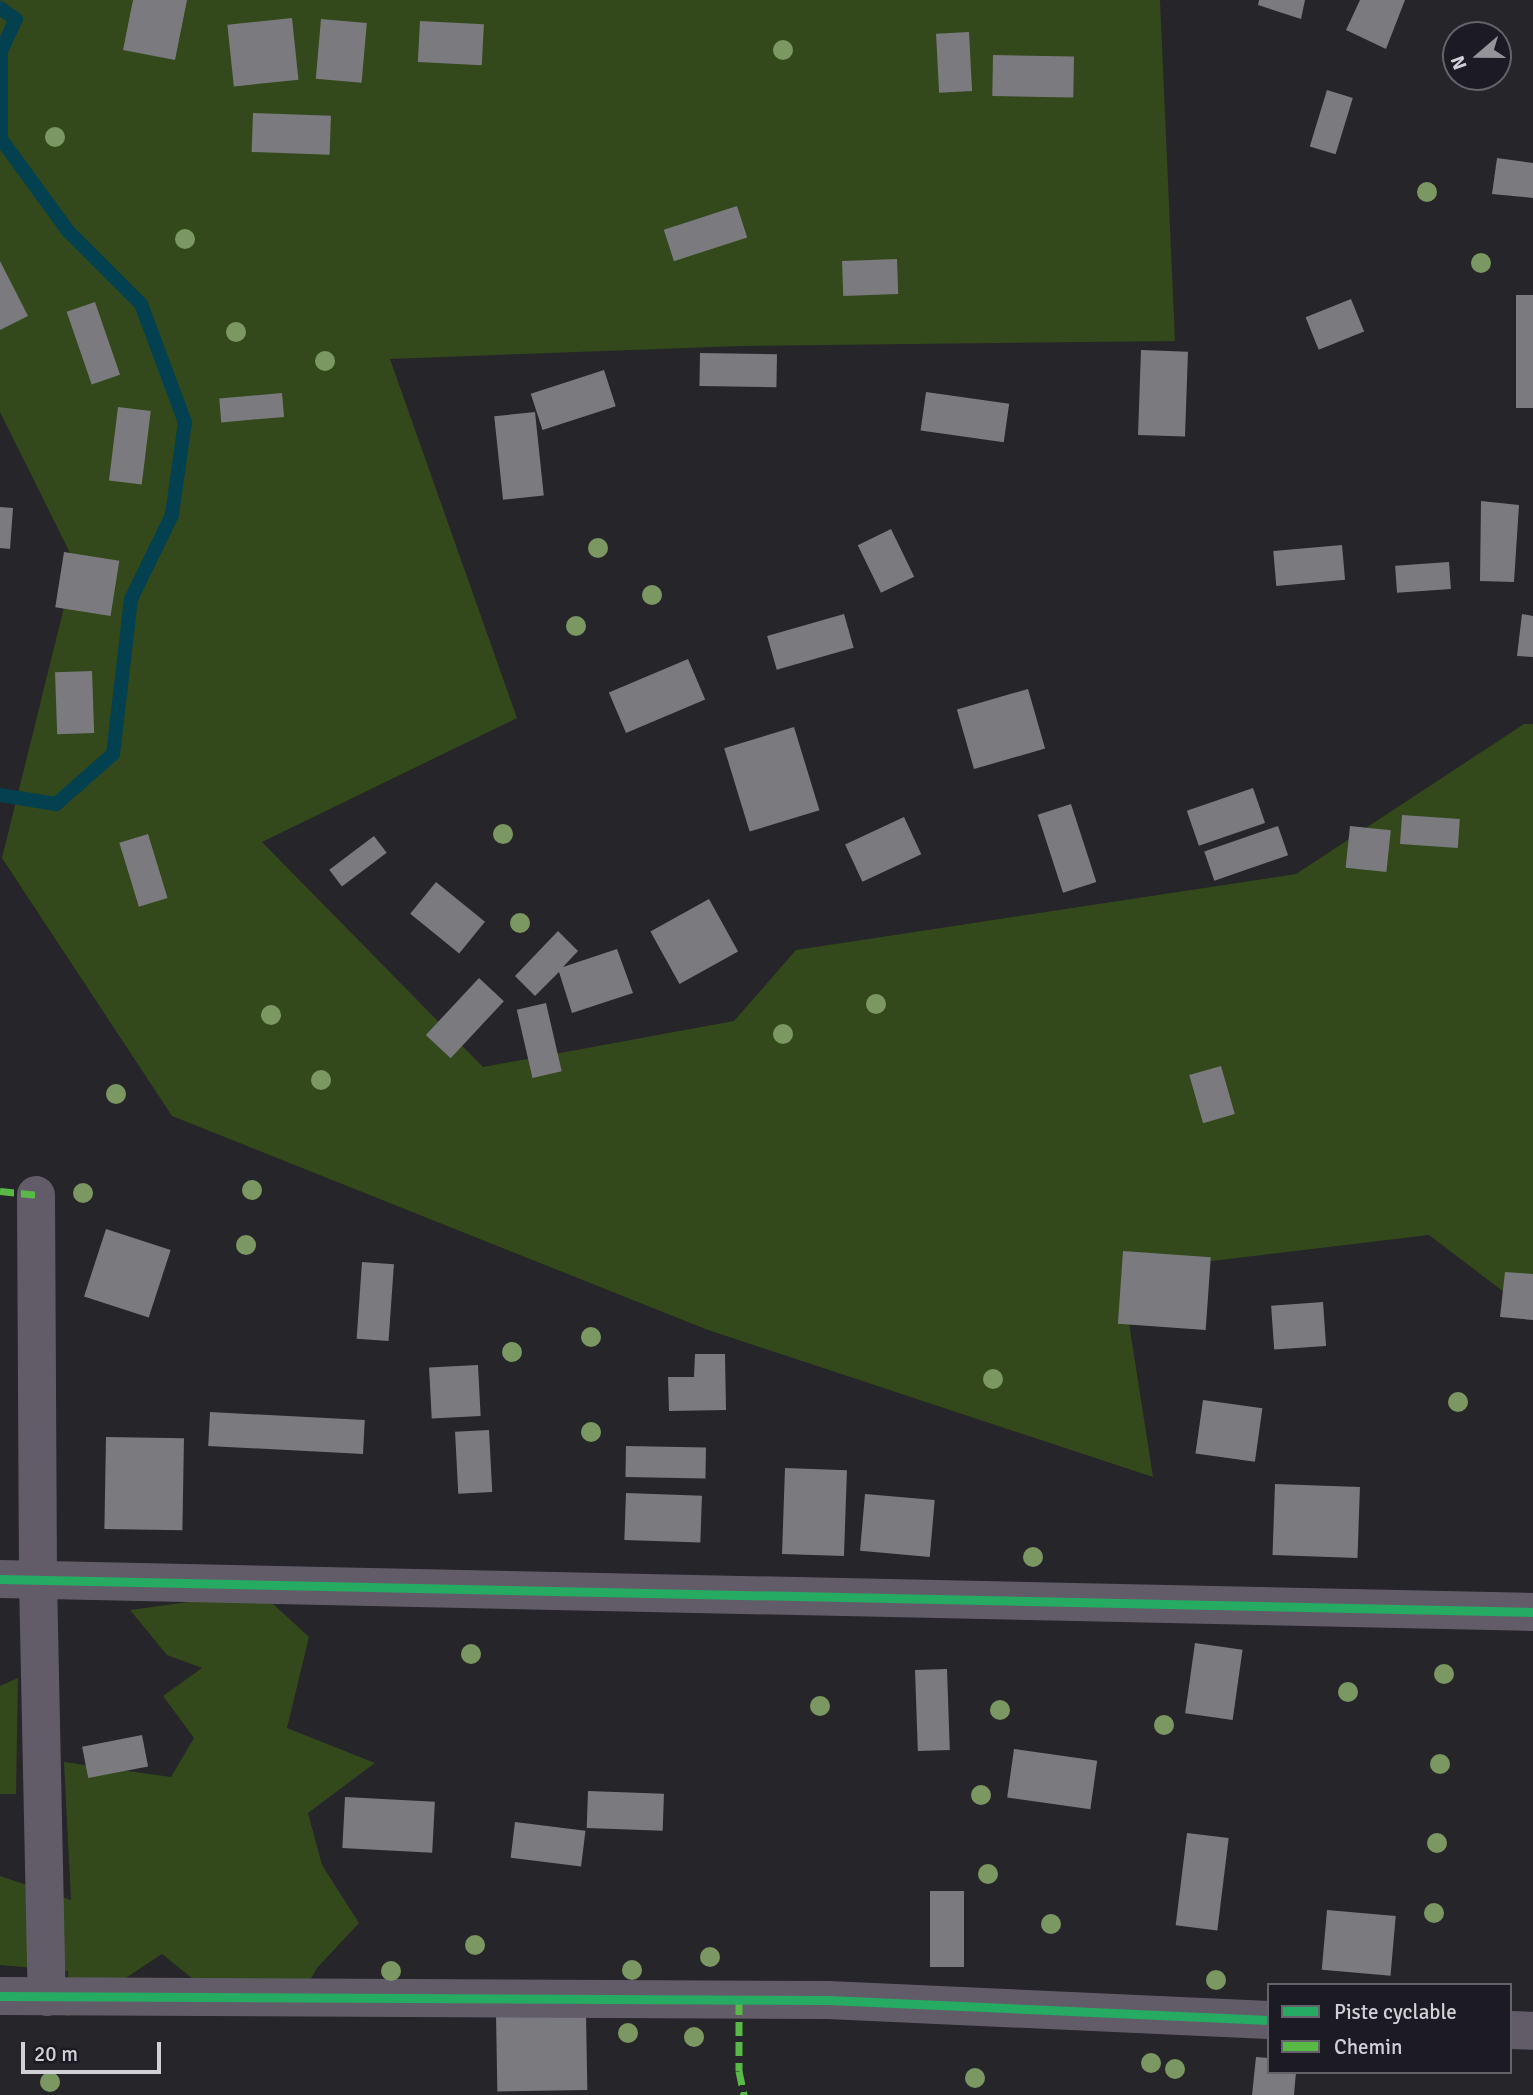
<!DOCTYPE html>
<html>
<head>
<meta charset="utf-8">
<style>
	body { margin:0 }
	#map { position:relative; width:1533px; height:2095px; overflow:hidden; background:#262529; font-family:Signika,sans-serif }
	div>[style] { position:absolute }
	.green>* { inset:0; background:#33481b }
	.stream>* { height:14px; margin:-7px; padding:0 7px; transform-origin:7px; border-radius:7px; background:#034151 }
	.building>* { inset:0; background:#7b7a7e; transform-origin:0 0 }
	.street>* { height:38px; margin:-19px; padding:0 19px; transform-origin:19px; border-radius:19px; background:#625c69 }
	.quiet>* { height:7px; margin-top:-3.5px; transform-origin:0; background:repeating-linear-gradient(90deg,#58b947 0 14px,transparent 0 21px) }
	.cycleway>* { height:9px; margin:-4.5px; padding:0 4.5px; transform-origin:4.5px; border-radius:4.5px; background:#26ab63 }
	.trees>* { width:20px; height:20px; margin:-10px; border-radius:50%; background:#7c9862 }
	span { translate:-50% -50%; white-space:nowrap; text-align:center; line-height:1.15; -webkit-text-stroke:7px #1c1a22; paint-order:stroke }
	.legend { position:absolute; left:1267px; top:1983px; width:245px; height:91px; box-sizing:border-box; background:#1c1a22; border:2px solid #64636a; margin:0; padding:9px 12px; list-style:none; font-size:21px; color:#d1d0d6 }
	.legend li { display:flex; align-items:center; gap:14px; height:35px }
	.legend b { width:35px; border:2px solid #64636a }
	.north { position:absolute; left:1442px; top:21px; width:70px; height:70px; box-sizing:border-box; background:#1c1a22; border:2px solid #64636a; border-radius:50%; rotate:250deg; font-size:19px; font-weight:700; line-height:28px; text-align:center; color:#d1d0d6 }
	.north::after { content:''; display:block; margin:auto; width:24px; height:32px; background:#959499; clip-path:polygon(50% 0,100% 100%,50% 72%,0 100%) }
	.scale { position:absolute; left:21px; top:2042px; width:140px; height:32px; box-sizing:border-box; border:4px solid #d1d0d6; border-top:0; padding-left:9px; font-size:21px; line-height:24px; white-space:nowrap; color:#d1d0d6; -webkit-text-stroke:5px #1c1a22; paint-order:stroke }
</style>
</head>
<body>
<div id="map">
	<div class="green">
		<div style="clip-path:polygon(0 0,1160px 0,1175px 341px,740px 346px,390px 359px,517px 718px,262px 842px,483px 1067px,734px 1021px,796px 950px,1296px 874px,1524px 724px,1533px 724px,1533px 1314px,1429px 1235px,1121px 1272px,1153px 1477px,708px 1330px,172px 1116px,2px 858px,75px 563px,0 412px)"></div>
		<div style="clip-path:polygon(218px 1598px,272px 1603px,309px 1637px,287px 1728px,375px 1763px,308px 1813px,322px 1865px,359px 1923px,317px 1968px,290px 2015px,234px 2012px,162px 1954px,67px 2017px,68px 1971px,0 1965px,0 1876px,71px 1900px,64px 1762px,171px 1777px,194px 1738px,163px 1696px,202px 1668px,167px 1655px,130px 1610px)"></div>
		<div style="clip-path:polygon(18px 1678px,16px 1794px,0 1794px,0 1686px)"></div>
	</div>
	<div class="stream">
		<div style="left:0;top:8px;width:19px;rotate:35deg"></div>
		<div style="left:16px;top:19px;width:35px;rotate:115deg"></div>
		<div style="left:1px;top:51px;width:88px;rotate:90deg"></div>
		<div style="left:1px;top:139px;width:114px;rotate:53.9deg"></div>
		<div style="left:68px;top:231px;width:103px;rotate:45deg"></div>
		<div style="left:141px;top:304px;width:126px;rotate:69.6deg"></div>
		<div style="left:185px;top:422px;width:94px;rotate:98deg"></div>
		<div style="left:172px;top:515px;width:93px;rotate:116deg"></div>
		<div style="left:131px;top:599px;width:156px;rotate:96.6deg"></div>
		<div style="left:113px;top:754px;width:76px;rotate:138.7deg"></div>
		<div style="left:56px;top:804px;width:57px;rotate:-170.9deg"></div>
	</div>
	<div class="building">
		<div style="clip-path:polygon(133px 0,187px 0,175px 60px,123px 50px)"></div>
		<div style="clip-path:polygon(1259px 0,1305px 0,1301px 19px,1258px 5px)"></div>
		<div style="clip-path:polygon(1360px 0,1405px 0,1386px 49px,1346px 30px)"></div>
		<div style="left:292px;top:18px;width:62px;height:65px;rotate:84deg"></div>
		<div style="left:321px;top:19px;width:46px;height:60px;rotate:5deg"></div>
		<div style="left:420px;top:21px;width:64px;height:41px;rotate:3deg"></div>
		<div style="left:969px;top:32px;width:59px;height:33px;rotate:87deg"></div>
		<div style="left:993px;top:55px;width:81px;height:41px;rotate:1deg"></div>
		<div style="left:1327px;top:90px;width:27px;height:59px;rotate:17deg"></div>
		<div style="left:253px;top:113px;width:78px;height:39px;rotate:2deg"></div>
		<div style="clip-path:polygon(1497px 158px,1533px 163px,1533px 198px,1492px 194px)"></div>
		<div style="left:737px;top:206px;width:33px;height:77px;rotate:72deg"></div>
		<div style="left:897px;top:259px;width:35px;height:55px;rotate:88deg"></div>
		<div style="clip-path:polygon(0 261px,28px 316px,0 330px)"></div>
		<div style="left:1516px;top:295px;width:17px;height:113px"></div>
		<div style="left:1351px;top:299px;width:35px;height:49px;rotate:68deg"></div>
		<div style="left:95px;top:302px;width:77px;height:30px;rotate:71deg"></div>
		<div style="left:1141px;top:350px;width:47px;height:85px;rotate:2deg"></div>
		<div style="left:700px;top:353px;width:77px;height:33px;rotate:1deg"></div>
		<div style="left:604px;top:370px;width:38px;height:77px;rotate:72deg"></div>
		<div style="left:926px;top:392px;width:84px;height:39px;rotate:8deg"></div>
		<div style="left:282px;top:393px;width:24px;height:63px;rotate:85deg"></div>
		<div style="left:118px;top:407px;width:33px;height:74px;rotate:7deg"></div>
		<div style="left:535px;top:412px;width:84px;height:41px;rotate:84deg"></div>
		<div style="clip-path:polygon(1481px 501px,1519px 505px,1514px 582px,1480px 581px)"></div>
		<div style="clip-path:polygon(0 507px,13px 508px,10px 549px,0 548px)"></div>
		<div style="left:891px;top:529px;width:53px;height:37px;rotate:64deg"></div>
		<div style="left:1342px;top:545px;width:35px;height:69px;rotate:85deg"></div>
		<div style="left:64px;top:552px;width:56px;height:56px;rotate:9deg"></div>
		<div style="left:1449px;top:562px;width:27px;height:54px;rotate:86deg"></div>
		<div style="left:844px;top:614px;width:35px;height:80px;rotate:74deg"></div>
		<div style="clip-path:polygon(1522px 614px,1533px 616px,1533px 657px,1517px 656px)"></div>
		<div style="left:688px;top:659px;width:44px;height:86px;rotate:67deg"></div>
		<div style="left:92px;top:671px;width:62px;height:37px;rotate:88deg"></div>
		<div style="left:1028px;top:689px;width:62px;height:74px;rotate:74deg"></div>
		<div style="left:794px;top:727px;width:87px;height:73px;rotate:73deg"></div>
		<div style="left:1253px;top:788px;width:37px;height:70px;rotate:71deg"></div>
		<div style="left:1071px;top:804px;width:82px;height:35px;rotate:72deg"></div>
		<div style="left:1402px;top:815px;width:58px;height:29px;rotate:4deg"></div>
		<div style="left:904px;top:817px;width:41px;height:65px;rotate:65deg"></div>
		<div style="left:1278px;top:826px;width:31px;height:78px;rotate:71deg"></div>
		<div style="left:1350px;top:826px;width:41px;height:42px;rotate:6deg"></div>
		<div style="left:148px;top:834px;width:67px;height:30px;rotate:73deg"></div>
		<div style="left:374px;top:836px;width:21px;height:56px;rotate:53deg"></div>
		<div style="left:436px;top:882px;width:63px;height:41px;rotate:39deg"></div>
		<div style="left:709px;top:899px;width:60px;height:67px;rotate:61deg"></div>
		<div style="clip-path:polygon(558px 931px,578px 951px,563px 967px,617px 949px,633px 993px,572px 1013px,559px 972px,535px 996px,515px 976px)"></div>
		<div style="left:479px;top:978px;width:34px;height:78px;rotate:43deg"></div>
		<div style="left:546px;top:1003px;width:70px;height:30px;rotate:77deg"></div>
		<div style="left:1221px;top:1066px;width:50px;height:33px;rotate:74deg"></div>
		<div style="left:106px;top:1229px;width:68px;height:71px;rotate:18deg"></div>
		<div style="left:1123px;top:1251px;width:88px;height:73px;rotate:4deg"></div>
		<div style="left:362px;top:1262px;width:32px;height:77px;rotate:4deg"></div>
		<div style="clip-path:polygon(1505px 1272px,1533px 1274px,1533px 1320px,1500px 1317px)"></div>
		<div style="left:1323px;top:1302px;width:44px;height:52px;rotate:86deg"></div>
		<div style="clip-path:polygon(695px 1354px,725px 1354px,726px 1410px,669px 1411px,668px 1377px,694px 1377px)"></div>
		<div style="left:478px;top:1365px;width:51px;height:49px;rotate:87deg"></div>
		<div style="left:1203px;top:1400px;width:60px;height:54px;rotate:8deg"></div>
		<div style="left:210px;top:1412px;width:155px;height:34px;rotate:3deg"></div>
		<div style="left:489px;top:1430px;width:62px;height:34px;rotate:87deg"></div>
		<div style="left:106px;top:1437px;width:78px;height:92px;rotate:1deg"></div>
		<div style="left:626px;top:1446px;width:80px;height:31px;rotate:1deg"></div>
		<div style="left:785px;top:1468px;width:62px;height:86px;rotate:2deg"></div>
		<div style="left:1275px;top:1484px;width:85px;height:71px;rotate:2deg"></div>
		<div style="left:626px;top:1493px;width:76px;height:47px;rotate:2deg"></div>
		<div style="left:865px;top:1494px;width:70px;height:57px;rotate:5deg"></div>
		<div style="left:1195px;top:1643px;width:48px;height:71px;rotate:8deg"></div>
		<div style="left:947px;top:1669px;width:81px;height:32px;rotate:88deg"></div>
		<div style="left:142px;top:1735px;width:32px;height:61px;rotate:79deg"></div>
		<div style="left:1014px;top:1749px;width:84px;height:49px;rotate:8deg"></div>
		<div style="left:588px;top:1791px;width:76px;height:37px;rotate:2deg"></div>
		<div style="left:345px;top:1797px;width:90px;height:51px;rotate:3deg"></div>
		<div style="left:515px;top:1822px;width:71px;height:36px;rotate:7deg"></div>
		<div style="left:1187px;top:1833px;width:42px;height:93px;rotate:7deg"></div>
		<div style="left:930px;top:1891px;width:34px;height:76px"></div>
		<div style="left:1327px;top:1910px;width:69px;height:60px;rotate:5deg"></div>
		<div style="left:586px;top:2013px;width:77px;height:90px;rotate:89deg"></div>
		<div style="clip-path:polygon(1256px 2057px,1269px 2058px,1269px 2072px,1296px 2072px,1294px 2095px,1252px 2095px)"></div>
	</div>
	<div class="street">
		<div style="left:36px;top:1195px;width:385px;rotate:89.7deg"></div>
		<div style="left:38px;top:1580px;width:417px;rotate:88.8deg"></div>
		<div style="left:0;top:1579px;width:1533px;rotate:1.23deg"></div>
		<div style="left:0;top:1996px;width:828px;rotate:0.28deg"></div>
		<div style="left:828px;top:2000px;width:441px;rotate:2.6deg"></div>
		<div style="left:1510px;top:2030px;width:23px;rotate:2deg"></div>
	</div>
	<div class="quiet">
		<div style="left:0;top:1191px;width:36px;rotate:6deg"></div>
		<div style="left:739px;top:2000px;width:71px;rotate:90deg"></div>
		<div style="left:739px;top:2071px;width:25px;rotate:78deg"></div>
	</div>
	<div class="cycleway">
		<div style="left:0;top:1579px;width:1533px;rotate:1.23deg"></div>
		<div style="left:0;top:1996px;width:828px;rotate:0.28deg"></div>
		<div style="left:828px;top:2000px;width:441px;rotate:2.6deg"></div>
	</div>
	<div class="trees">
		<div style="left:783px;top:50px"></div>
		<div style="left:55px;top:137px"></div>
		<div style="left:1427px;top:192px"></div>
		<div style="left:185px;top:239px"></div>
		<div style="left:1481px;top:263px"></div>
		<div style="left:236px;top:332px"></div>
		<div style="left:325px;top:361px"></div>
		<div style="left:598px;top:548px"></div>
		<div style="left:652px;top:595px"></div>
		<div style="left:576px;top:626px"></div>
		<div style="left:503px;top:834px"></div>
		<div style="left:520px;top:923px"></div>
		<div style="left:876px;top:1004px"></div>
		<div style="left:271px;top:1015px"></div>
		<div style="left:783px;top:1034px"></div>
		<div style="left:321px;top:1080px"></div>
		<div style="left:116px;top:1094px"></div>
		<div style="left:252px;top:1190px"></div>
		<div style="left:83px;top:1193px"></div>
		<div style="left:246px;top:1245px"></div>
		<div style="left:591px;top:1337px"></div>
		<div style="left:512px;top:1352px"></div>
		<div style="left:993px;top:1379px"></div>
		<div style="left:1458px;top:1402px"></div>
		<div style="left:591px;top:1432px"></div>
		<div style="left:1033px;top:1557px"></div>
		<div style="left:471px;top:1654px"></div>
		<div style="left:1444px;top:1674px"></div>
		<div style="left:1348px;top:1692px"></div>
		<div style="left:820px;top:1706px"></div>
		<div style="left:1000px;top:1710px"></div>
		<div style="left:1164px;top:1725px"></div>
		<div style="left:1440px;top:1764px"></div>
		<div style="left:981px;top:1795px"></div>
		<div style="left:1437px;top:1843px"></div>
		<div style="left:988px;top:1874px"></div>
		<div style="left:1434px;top:1913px"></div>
		<div style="left:1051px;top:1924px"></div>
		<div style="left:475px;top:1945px"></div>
		<div style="left:710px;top:1957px"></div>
		<div style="left:632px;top:1970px"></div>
		<div style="left:391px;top:1971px"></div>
		<div style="left:1216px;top:1980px"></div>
		<div style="left:628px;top:2033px"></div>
		<div style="left:694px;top:2037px"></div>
		<div style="left:1151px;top:2063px"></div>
		<div style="left:1175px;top:2069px"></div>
		<div style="left:975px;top:2078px"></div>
		<div style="left:50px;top:2082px"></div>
	</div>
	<ul class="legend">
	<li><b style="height:9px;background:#26ab63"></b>Piste cyclable</li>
	<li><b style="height:9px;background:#58b947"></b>Chemin</li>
	</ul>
	<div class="north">N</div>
	<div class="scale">20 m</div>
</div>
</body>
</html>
